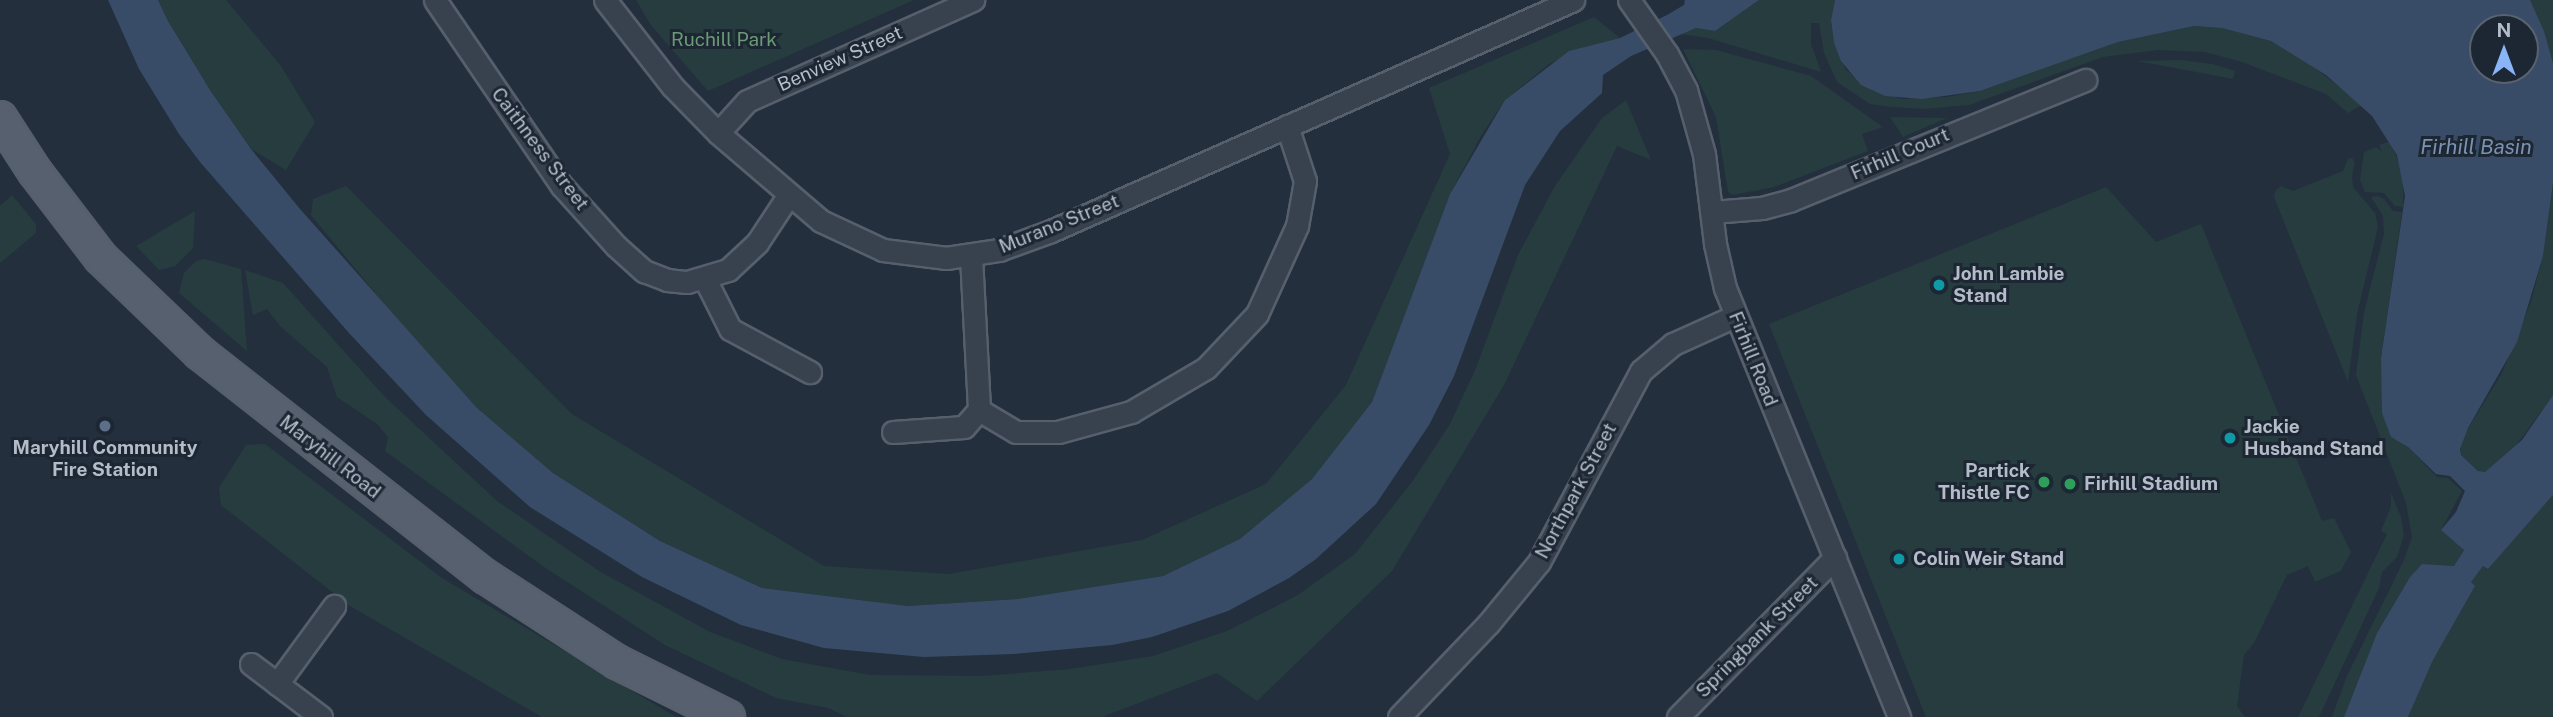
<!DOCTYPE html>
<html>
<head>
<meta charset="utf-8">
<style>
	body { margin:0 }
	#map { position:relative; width:2553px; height:717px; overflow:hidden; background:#242f3e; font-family:"Public Sans",sans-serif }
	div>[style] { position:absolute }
	.green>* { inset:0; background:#263c3f }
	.water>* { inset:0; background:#394c67 }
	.roads { filter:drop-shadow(2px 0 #565f6c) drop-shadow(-2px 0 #565f6c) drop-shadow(0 2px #565f6c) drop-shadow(0 -2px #565f6c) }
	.street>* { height:21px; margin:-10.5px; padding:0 10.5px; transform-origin:10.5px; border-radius:10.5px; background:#38414e }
	.primary>* { height:32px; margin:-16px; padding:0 16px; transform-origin:16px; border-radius:16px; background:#56606e }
	.dots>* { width:19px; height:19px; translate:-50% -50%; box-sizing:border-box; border:4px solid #1d2633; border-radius:50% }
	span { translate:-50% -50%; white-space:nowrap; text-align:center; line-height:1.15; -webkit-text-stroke:6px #1d2633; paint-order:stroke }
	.park-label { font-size:19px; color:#6b9a76 }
	.street-label { font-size:19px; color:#b4bcc9 }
	.poi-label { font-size:19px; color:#b4bcc9; font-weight:700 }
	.left { translate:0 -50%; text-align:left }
	.right { translate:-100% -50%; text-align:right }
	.water-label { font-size:21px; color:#7c92b1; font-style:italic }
	.north { position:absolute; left:2469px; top:14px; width:70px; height:70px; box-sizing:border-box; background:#1d2633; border:2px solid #59626f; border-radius:50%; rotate:0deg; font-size:19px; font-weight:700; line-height:28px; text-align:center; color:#b4bcc9 }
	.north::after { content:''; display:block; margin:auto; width:24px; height:32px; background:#8ab4f8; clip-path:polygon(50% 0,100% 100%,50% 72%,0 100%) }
</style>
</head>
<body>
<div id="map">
	<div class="green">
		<div style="clip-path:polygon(158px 0,226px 0,281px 66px,315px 122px,286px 170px,251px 149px,210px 90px,168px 21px)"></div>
		<div style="clip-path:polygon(636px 0,914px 0,708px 91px,650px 24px)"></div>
		<div style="clip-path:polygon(1759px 0,1835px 0,1831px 20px,1834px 43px,1846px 70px,1873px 91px,1902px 99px,1947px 97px,1980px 91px,2118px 42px,2194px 26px,2222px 28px,2271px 41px,2300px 56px,2362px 105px,2348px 113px,2326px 94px,2242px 62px,2205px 52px,2158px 50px,2103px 57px,1969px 105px,1924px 109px,1891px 107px,1870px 104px,1837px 82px,1824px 53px,1819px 23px,1811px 23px,1811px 44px,1821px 72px,1708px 38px,1681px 34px,1696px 28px,1715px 31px)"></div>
		<div style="clip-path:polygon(2530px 0,2553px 0,2553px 63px,2544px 31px)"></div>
		<div style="clip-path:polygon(1594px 17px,1620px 38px,1585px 47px,1549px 64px,1505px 100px,1481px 136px,1450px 194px,1372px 402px,1312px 479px,1240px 539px,1163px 576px,1018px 599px,908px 606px,762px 588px,660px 541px,553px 473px,476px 407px,409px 334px,311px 215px,313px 199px,346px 186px,572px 414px,824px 566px,949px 574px,1142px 540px,1266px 484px,1346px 385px,1450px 154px,1429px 88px)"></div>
		<div style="clip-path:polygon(1683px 49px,1716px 50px,1811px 76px,1883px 127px,1862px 134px,1868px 151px,1774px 187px,1733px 195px,1728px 192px,1716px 117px)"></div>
		<div style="clip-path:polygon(2180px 60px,2213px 64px,2235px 71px,2233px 79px,2137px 61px)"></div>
		<div style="clip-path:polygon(1626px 100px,1651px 160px,1617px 146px,1504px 385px,1392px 571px,1257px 701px,1217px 673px,1102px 717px,847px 717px,828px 708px,776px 698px,665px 645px,544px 567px,385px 451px,388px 437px,377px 424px,337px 397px,327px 367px,280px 326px,267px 309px,253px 315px,245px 270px,283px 283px,384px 396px,497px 501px,599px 571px,710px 632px,782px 659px,870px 675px,983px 676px,1070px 669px,1153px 656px,1227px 631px,1298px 595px,1355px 554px,1412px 482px,1450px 424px,1476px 368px,1518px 255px,1555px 186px,1602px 118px)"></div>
		<div style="clip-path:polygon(1890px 117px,1947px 118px,1903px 137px)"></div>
		<div style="clip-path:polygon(2391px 141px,2403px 175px,2403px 207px,2395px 206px,2384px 193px,2365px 192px,2360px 180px,2364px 152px,2376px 147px,2382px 152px,2379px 145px)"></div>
		<div style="clip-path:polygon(2352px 158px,2355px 162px,2352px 176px,2353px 187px,2375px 213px,2378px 227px,2357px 314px,2348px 382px,2274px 197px,2276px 190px,2281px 186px,2293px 191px,2343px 171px,2348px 159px)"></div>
		<div style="clip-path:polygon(2553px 183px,2553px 395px,2512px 451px,2485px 472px,2480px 472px,2461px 455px,2460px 442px,2502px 373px,2531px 302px,2543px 256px)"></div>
		<div style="clip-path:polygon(2106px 187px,2156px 242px,2201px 224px,2322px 521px,2334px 518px,2351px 552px,2341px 571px,2315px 582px,2308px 566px,2287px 575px,2254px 643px,2244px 655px,2237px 706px,2245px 717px,1926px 717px,1769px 324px)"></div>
		<div style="clip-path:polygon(12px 195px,36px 224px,36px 233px,0 263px,0 206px)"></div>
		<div style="clip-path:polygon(2378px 196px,2384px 199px,2393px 211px,2402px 212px,2381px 358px,2392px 437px,2408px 447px,2437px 477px,2448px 478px,2462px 491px,2441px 530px,2464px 549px,2454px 566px,2422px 564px,2410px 577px,2377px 633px,2344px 717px,2332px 717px,2346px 678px,2404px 560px,2412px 537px,2406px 503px,2356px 375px,2364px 312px,2384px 234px,2383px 216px,2371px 197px)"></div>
		<div style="clip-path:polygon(195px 211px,193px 248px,175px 266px,159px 270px,136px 246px)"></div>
		<div style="clip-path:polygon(205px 259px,241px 269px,247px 351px,179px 293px,184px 273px,196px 261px)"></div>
		<div style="clip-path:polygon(265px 444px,442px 578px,676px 717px,542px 717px,350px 606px,221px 505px,219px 488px,246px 445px)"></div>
		<div style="clip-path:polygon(2391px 493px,2401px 517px,2404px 535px,2397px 557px,2382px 572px,2379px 588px,2319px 717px,2298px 717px,2387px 534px,2381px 531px,2391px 507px)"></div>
		<div style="clip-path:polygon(2553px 495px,2553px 717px,2408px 717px,2433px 660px,2475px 586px,2470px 582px,2483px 566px,2488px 569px)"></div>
	</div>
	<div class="water">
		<div style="clip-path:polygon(108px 0,158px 0,168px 21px,210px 90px,251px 149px,300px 209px,476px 407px,553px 473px,660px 541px,762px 588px,908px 606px,1018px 599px,1163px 576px,1240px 539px,1312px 479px,1372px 402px,1450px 194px,1505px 100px,1569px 51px,1620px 38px,1667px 15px,1684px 5px,1685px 0,1759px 0,1715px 31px,1696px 28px,1631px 56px,1603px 75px,1602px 93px,1560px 131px,1525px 185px,1454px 376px,1429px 425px,1376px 504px,1316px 559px,1289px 578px,1228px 611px,1152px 637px,1112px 645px,1014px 654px,924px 657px,824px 648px,741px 625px,642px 577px,530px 507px,426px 415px,349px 333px,200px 162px,179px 134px,139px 69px)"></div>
		<div style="clip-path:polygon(evenodd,1835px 0,2530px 0,2544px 31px,2553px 63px,2553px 183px,2543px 256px,2517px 342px,2468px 428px,2460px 449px,2461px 455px,2478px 471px,2485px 472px,2522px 440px,2553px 395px,2553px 495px,2488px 569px,2483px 566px,2471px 582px,2475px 586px,2433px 660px,2408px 717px,2344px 717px,2377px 633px,2410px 577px,2422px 564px,2454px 566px,2464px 550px,2441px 530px,2456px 512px,2465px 491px,2450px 476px,2436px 474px,2408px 447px,2391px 437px,2382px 413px,2381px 358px,2405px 196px,2397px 155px,2372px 116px,2326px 75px,2271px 41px,2222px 28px,2194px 26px,2118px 42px,1980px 91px,1922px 99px,1885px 96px,1861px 85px,1841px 61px,1834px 43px,1831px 20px,1835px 0,2483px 28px,2525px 28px,2525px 70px,2483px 70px,2483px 28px)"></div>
	</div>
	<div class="roads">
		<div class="street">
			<div style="left:435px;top:0;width:225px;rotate:55.7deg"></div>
			<div style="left:562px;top:186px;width:81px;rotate:48deg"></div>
			<div style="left:616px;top:246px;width:38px;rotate:42deg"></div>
			<div style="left:644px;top:271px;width:25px;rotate:21deg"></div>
			<div style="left:667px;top:280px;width:20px;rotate:6deg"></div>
			<div style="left:687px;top:282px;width:43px;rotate:-16.3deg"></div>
			<div style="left:728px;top:270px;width:40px;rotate:-43deg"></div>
			<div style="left:757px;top:243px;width:56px;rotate:-56.6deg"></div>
			<div style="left:605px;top:0;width:110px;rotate:52deg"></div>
			<div style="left:673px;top:87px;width:64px;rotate:45.6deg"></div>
			<div style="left:718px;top:133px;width:135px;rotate:40.5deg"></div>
			<div style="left:821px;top:221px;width:68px;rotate:25.1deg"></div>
			<div style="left:883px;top:250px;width:64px;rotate:7.2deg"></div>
			<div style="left:946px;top:258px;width:54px;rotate:-8.6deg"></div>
			<div style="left:999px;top:250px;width:55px;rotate:-20.1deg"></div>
			<div style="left:1051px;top:231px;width:571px;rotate:-23.87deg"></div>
			<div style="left:1629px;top:0;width:66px;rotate:54.9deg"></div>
			<div style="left:1667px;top:54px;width:41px;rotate:62.2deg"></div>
			<div style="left:1686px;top:90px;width:66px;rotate:74.3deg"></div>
			<div style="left:1704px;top:154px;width:91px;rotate:83deg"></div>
			<div style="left:1715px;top:244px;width:45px;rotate:77.2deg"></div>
			<div style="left:1725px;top:288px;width:463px;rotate:67.9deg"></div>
			<div style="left:718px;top:133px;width:43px;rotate:-47.8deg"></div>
			<div style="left:747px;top:101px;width:248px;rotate:-24.1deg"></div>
			<div style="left:1712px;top:212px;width:50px;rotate:-4.6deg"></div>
			<div style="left:1762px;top:208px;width:30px;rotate:-15deg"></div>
			<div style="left:1791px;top:200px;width:318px;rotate:-22.2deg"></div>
			<div style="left:971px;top:256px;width:154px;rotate:87deg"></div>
			<div style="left:705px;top:279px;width:56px;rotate:63.4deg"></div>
			<div style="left:730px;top:329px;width:91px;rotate:28.3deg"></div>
			<div style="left:979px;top:410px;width:43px;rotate:30.7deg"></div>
			<div style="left:1016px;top:432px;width:42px"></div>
			<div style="left:1058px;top:432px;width:76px;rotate:-15.3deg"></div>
			<div style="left:1131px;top:412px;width:87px;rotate:-30.4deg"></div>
			<div style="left:1206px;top:368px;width:74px;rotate:-46.6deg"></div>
			<div style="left:1257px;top:314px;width:97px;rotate:-65.6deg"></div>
			<div style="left:1297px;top:226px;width:46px;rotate:-79.9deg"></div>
			<div style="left:1305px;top:181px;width:58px;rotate:-108.1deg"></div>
			<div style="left:893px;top:432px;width:71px;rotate:-4deg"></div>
			<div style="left:964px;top:427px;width:23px;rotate:-49deg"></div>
			<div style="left:251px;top:664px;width:88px;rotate:37.1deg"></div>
			<div style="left:277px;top:684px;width:97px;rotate:-53.8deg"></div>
			<div style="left:1399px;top:717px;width:129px;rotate:-46.3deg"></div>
			<div style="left:1488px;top:624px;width:80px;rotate:-50.6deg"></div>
			<div style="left:1539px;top:562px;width:217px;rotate:-61.9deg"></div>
			<div style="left:1641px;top:371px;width:42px;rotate:-40.2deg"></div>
			<div style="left:1673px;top:344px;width:68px;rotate:-24.3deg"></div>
			<div style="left:1678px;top:717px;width:224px;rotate:-45.5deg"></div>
		</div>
		<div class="primary">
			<div style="left:0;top:118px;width:64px;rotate:57.1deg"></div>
			<div style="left:35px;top:172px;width:108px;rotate:52.5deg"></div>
			<div style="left:101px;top:258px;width:137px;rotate:43.8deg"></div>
			<div style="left:200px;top:353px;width:363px;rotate:38.1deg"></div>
			<div style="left:486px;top:577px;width:156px;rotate:33deg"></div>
			<div style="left:617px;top:662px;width:124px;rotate:26.4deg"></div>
		</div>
	</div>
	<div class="dots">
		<div style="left:1939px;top:285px;background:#0f9aa8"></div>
		<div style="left:105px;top:426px;background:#5c6f8a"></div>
		<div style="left:2230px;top:438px;background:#0f9aa8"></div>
		<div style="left:2044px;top:482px;background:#2e9e5b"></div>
		<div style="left:2070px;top:484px;background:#2e9e5b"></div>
		<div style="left:1899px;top:559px;background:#0f9aa8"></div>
	</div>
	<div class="park-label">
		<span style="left:724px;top:40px">Ruchill Park</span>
	</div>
	<div class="street-label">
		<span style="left:840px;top:59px;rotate:-24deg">Benview Street</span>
		<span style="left:540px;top:149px;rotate:53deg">Caithness Street</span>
		<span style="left:1900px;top:154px;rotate:-23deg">Firhill Court</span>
		<span style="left:1059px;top:224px;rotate:-22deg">Murano Street</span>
		<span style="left:1753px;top:359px;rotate:68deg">Firhill Road</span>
		<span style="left:330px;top:457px;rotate:38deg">Maryhill Road</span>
		<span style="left:1576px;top:491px;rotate:-62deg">Northpark Street</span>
		<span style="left:1757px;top:637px;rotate:-45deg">Springbank Street</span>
	</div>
	<div class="poi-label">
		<span class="left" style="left:1953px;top:285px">John Lambie<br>Stand</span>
		<span class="left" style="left:2244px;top:438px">Jackie<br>Husband Stand</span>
		<span style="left:105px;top:459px">Maryhill Community<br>Fire Station</span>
		<span class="right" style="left:2030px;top:482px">Partick<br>Thistle FC</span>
		<span class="left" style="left:2084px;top:484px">Firhill Stadium</span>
		<span class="left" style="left:1913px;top:559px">Colin Weir Stand</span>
	</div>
	<div class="water-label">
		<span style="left:2476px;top:147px">Firhill Basin</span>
	</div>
	<div class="north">N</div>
</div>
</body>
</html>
